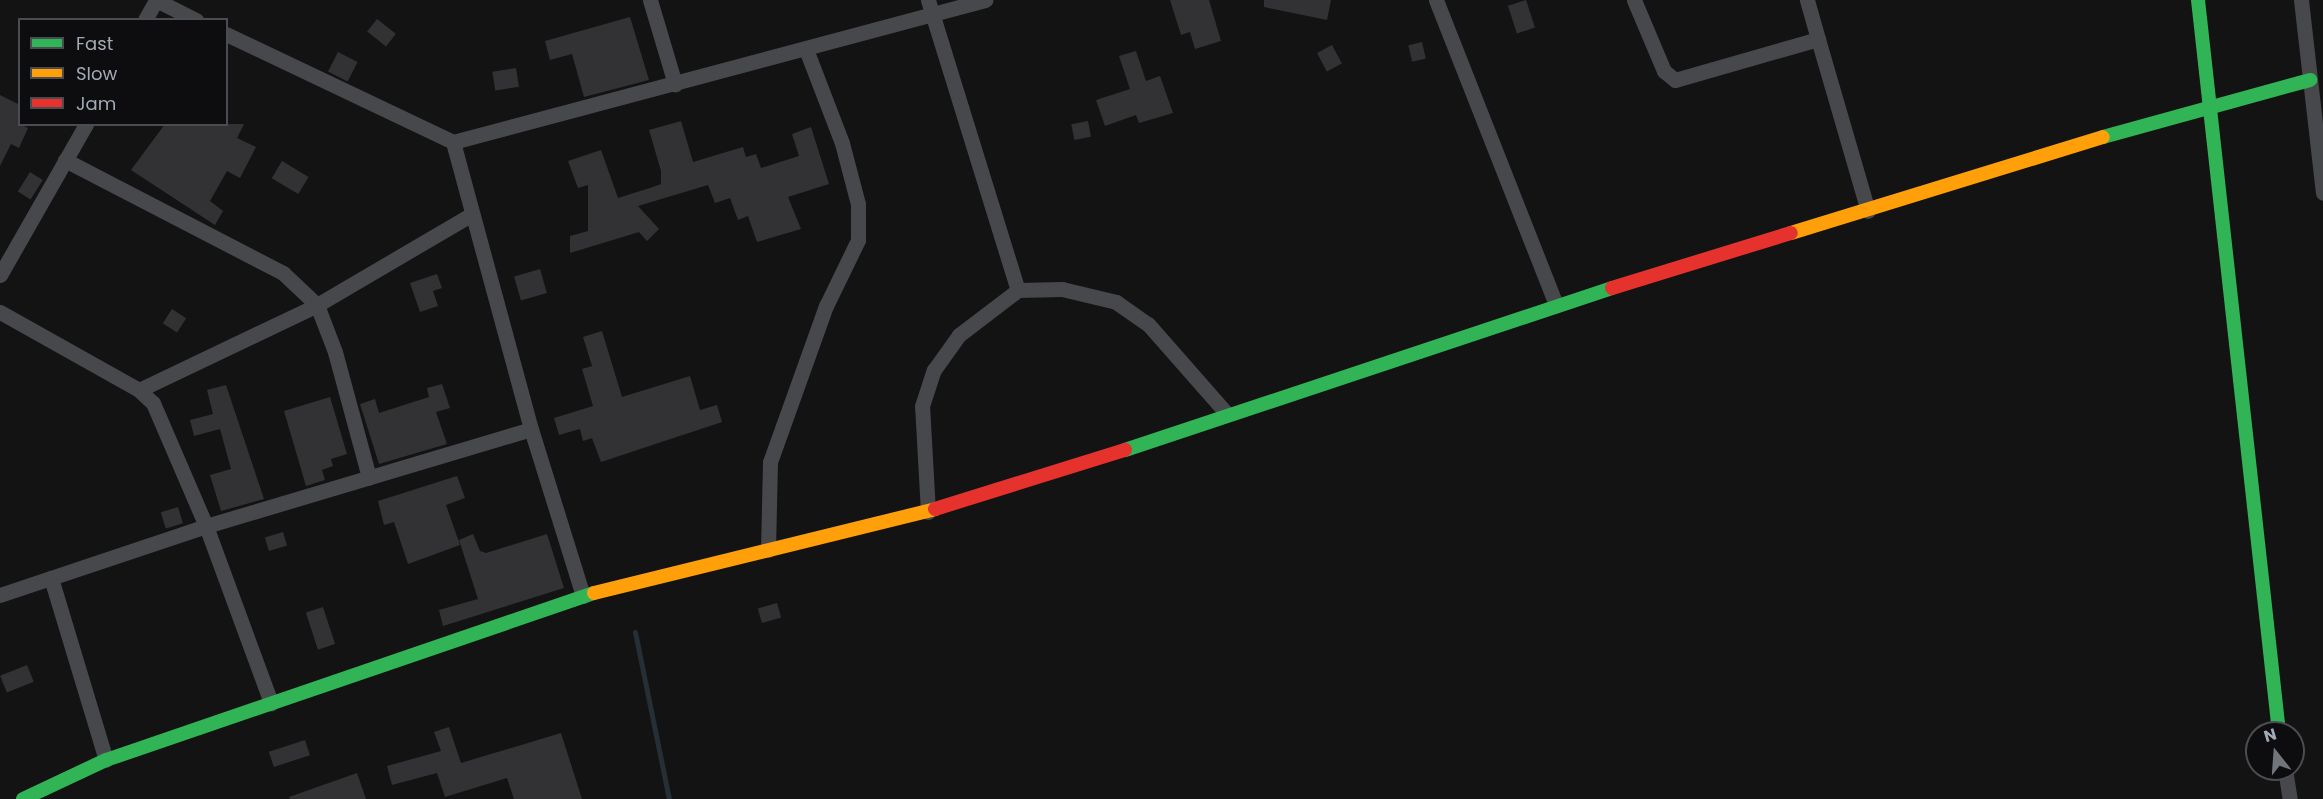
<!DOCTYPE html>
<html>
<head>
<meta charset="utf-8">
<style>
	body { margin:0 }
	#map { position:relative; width:2323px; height:799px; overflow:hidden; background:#131313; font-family:Poppins,sans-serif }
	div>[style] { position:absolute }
	.stream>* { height:5px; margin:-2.5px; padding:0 2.5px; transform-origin:2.5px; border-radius:2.5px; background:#262f35 }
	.building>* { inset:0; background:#323234; transform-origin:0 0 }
	.street>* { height:15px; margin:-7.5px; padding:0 7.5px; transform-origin:7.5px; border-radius:7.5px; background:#47484c }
	.fast>* { height:14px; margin:-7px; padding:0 7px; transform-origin:7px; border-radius:7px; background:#30b455 }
	.slow>* { height:14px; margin:-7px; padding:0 7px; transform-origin:7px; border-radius:7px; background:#ff9f0a }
	.jam>* { height:14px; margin:-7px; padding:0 7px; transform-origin:7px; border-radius:7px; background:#e5322d }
	span { translate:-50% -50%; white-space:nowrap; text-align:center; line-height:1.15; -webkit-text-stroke:6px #0d0d0f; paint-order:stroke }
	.legend { position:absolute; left:18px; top:18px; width:210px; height:108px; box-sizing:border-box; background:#0d0d0f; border:2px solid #494c51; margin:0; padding:8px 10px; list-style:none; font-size:18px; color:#a2aab5 }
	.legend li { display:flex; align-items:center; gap:12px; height:30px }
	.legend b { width:30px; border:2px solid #494c51 }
	.north { position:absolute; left:2245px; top:721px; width:60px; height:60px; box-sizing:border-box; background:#0d0d0f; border:2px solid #494c51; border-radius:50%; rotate:343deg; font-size:16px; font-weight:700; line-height:24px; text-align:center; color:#a2aab5 }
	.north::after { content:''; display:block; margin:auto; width:21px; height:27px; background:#70757c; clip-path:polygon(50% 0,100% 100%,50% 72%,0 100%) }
</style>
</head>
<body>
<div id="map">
	<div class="stream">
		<div style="left:635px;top:632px;width:170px;rotate:78.5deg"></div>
	</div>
	<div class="building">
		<div style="clip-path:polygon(1170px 0,1209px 0,1221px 41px,1195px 49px,1190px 32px,1181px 35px)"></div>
		<div style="clip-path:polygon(1264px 0,1331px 0,1327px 20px,1264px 7px)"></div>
		<div style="left:1526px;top:0;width:29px;height:19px;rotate:72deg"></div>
		<div style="clip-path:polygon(630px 17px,649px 80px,584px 97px,572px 54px,550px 60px,545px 41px)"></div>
		<div style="left:377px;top:19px;width:24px;height:16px;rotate:38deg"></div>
		<div style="left:1422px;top:42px;width:17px;height:14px;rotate:77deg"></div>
		<div style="left:1332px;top:45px;width:21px;height:17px;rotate:62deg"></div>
		<div style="clip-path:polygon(1136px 51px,1146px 81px,1160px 76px,1173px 113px,1139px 123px,1136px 115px,1105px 126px,1096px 100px,1130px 89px,1119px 56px)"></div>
		<div style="left:338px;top:52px;width:22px;height:22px;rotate:27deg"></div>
		<div style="left:516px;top:68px;width:19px;height:24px;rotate:81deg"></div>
		<div style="clip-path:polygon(0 95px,20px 105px,20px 124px,28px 128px,19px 148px,11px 144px,0 166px)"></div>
		<div style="clip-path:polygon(681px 121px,693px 162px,743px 147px,746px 157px,756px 154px,761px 168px,799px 156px,792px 134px,811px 127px,829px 184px,788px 197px,801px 229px,757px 242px,748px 216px,738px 220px,730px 198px,715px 203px,708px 185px,638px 206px,659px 229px,647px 241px,639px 232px,570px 253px,570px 236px,588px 231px,588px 185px,578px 188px,568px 161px,601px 150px,618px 198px,653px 187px,661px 184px,661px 171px,649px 130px)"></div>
		<div style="left:1088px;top:121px;width:16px;height:17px;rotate:79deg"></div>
		<div style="clip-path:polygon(165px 124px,244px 124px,237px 138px,256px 147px,240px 178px,227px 171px,210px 201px,223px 211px,215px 225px,131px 170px)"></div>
		<div style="left:282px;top:161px;width:31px;height:20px;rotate:31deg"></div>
		<div style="left:30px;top:172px;width:15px;height:23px;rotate:32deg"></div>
		<div style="left:540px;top:269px;width:25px;height:27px;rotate:74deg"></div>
		<div style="clip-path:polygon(437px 274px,442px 288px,433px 291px,438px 306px,420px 312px,410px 283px)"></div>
		<div style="left:172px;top:309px;width:17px;height:17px;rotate:33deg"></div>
		<div style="clip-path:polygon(602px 331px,622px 397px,690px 376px,700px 410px,717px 405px,722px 422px,601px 462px,592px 438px,583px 441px,580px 429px,559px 435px,554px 418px,593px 406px,582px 369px,592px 366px,583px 337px)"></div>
		<div style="clip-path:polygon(442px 384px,450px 408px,436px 412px,447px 444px,379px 464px,360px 404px,375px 399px,379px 413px,429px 397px,427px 388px)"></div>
		<div style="clip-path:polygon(226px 385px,264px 499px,221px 511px,210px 475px,231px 469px,220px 429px,194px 436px,190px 420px,213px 414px,207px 390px)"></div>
		<div style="clip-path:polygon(330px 397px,347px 454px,331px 459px,333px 466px,322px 470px,325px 480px,306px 486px,284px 411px)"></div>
		<div style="clip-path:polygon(457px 476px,465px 498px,446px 505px,460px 545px,408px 564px,394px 522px,384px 525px,378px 501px)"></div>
		<div style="left:178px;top:507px;width:17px;height:18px;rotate:73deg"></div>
		<div style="left:283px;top:532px;width:14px;height:19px;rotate:73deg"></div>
		<div style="clip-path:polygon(473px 534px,480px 551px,486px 553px,547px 534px,564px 588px,443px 626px,439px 610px,478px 599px,459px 540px)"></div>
		<div style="left:777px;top:603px;width:15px;height:20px;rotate:74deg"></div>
		<div style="left:323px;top:607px;width:39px;height:18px;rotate:72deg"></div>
		<div style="left:27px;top:665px;width:18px;height:29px;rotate:68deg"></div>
		<div style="clip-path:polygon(449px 727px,461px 763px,561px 733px,582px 799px,514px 799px,507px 778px,445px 797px,437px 773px,392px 785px,387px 766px,441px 751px,434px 732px)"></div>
		<div style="left:305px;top:740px;width:16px;height:38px;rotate:72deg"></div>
		<div style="clip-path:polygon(357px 773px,366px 799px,290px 799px,289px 797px)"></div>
	</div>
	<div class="street">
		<div style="left:156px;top:0;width:45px;rotate:26.6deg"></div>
		<div style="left:650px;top:0;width:88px;rotate:73.4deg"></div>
		<div style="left:928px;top:0;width:304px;rotate:72.8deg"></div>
		<div style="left:1018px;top:290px;width:44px;rotate:-1.3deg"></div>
		<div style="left:1062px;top:289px;width:56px;rotate:13.5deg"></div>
		<div style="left:1116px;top:302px;width:39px;rotate:35deg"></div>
		<div style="left:1148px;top:324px;width:120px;rotate:48.7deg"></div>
		<div style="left:1436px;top:0;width:328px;rotate:68.5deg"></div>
		<div style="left:1634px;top:0;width:77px;rotate:67.1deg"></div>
		<div style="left:1664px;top:71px;width:14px;rotate:39deg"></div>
		<div style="left:1675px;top:80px;width:149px;rotate:-16deg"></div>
		<div style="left:1818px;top:39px;width:41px;rotate:-105.8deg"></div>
		<div style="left:2301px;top:0;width:194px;rotate:83.5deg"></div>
		<div style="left:145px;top:20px;width:23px;rotate:-61deg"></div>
		<div style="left:226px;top:34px;width:251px;rotate:25.4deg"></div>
		<div style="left:453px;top:142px;width:297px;rotate:74.8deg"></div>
		<div style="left:531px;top:429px;width:175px;rotate:72.7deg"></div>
		<div style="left:1818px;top:39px;width:179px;rotate:73.8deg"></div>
		<div style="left:453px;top:142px;width:551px;rotate:-14.94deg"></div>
		<div style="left:65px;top:160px;width:246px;rotate:27.4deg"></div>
		<div style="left:283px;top:273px;width:47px;rotate:43.3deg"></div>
		<div style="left:317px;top:305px;width:50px;rotate:69deg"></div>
		<div style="left:335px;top:352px;width:130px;rotate:74.8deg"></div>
		<div style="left:0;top:275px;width:174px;rotate:-60.3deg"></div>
		<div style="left:0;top:312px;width:159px;rotate:29.3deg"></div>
		<div style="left:139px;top:390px;width:19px;rotate:43deg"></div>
		<div style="left:153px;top:403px;width:134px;rotate:66.7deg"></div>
		<div style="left:206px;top:526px;width:189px;rotate:69.8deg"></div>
		<div style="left:139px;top:390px;width:197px;rotate:-25.5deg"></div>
		<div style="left:317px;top:305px;width:180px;rotate:-30.4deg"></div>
		<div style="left:928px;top:512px;width:106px;rotate:-93.2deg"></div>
		<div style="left:922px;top:406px;width:38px;rotate:-72deg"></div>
		<div style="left:934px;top:370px;width:43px;rotate:-54.5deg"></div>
		<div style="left:959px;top:335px;width:74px;rotate:-37.3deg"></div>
		<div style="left:768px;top:550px;width:88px;rotate:-88.7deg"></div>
		<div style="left:770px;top:462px;width:166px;rotate:-70.3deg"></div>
		<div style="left:826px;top:306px;width:73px;rotate:-64.1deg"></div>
		<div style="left:858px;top:240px;width:36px;rotate:-90deg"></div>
		<div style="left:858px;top:204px;width:63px;rotate:-104.7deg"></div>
		<div style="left:842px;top:143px;width:101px;rotate:-111deg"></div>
		<div style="left:51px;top:578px;width:190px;rotate:73.2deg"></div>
		<div style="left:0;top:595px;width:217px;rotate:-18.5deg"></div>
		<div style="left:206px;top:526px;width:339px;rotate:-16.6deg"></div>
		<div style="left:2285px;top:769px;width:30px;rotate:81deg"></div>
	</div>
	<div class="fast">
		<div style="left:2198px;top:0;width:737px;rotate:83.69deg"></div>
		<div style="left:2103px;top:137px;width:215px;rotate:-15.4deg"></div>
		<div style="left:1125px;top:450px;width:513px;rotate:-18.4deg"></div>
		<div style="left:23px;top:799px;width:92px;rotate:-25.2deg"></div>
		<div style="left:106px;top:760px;width:516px;rotate:-18.89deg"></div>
	</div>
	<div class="slow">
		<div style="left:1791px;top:233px;width:326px;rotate:-17.1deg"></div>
		<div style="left:594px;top:593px;width:351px;rotate:-13.8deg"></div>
	</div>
	<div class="jam">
		<div style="left:1612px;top:288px;width:187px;rotate:-17.1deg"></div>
		<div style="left:935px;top:509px;width:199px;rotate:-17.3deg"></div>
	</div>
	<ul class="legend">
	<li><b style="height:8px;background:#30b455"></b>Fast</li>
	<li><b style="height:8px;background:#ff9f0a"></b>Slow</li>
	<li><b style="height:8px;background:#e5322d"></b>Jam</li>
	</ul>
	<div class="north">N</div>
</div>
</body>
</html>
